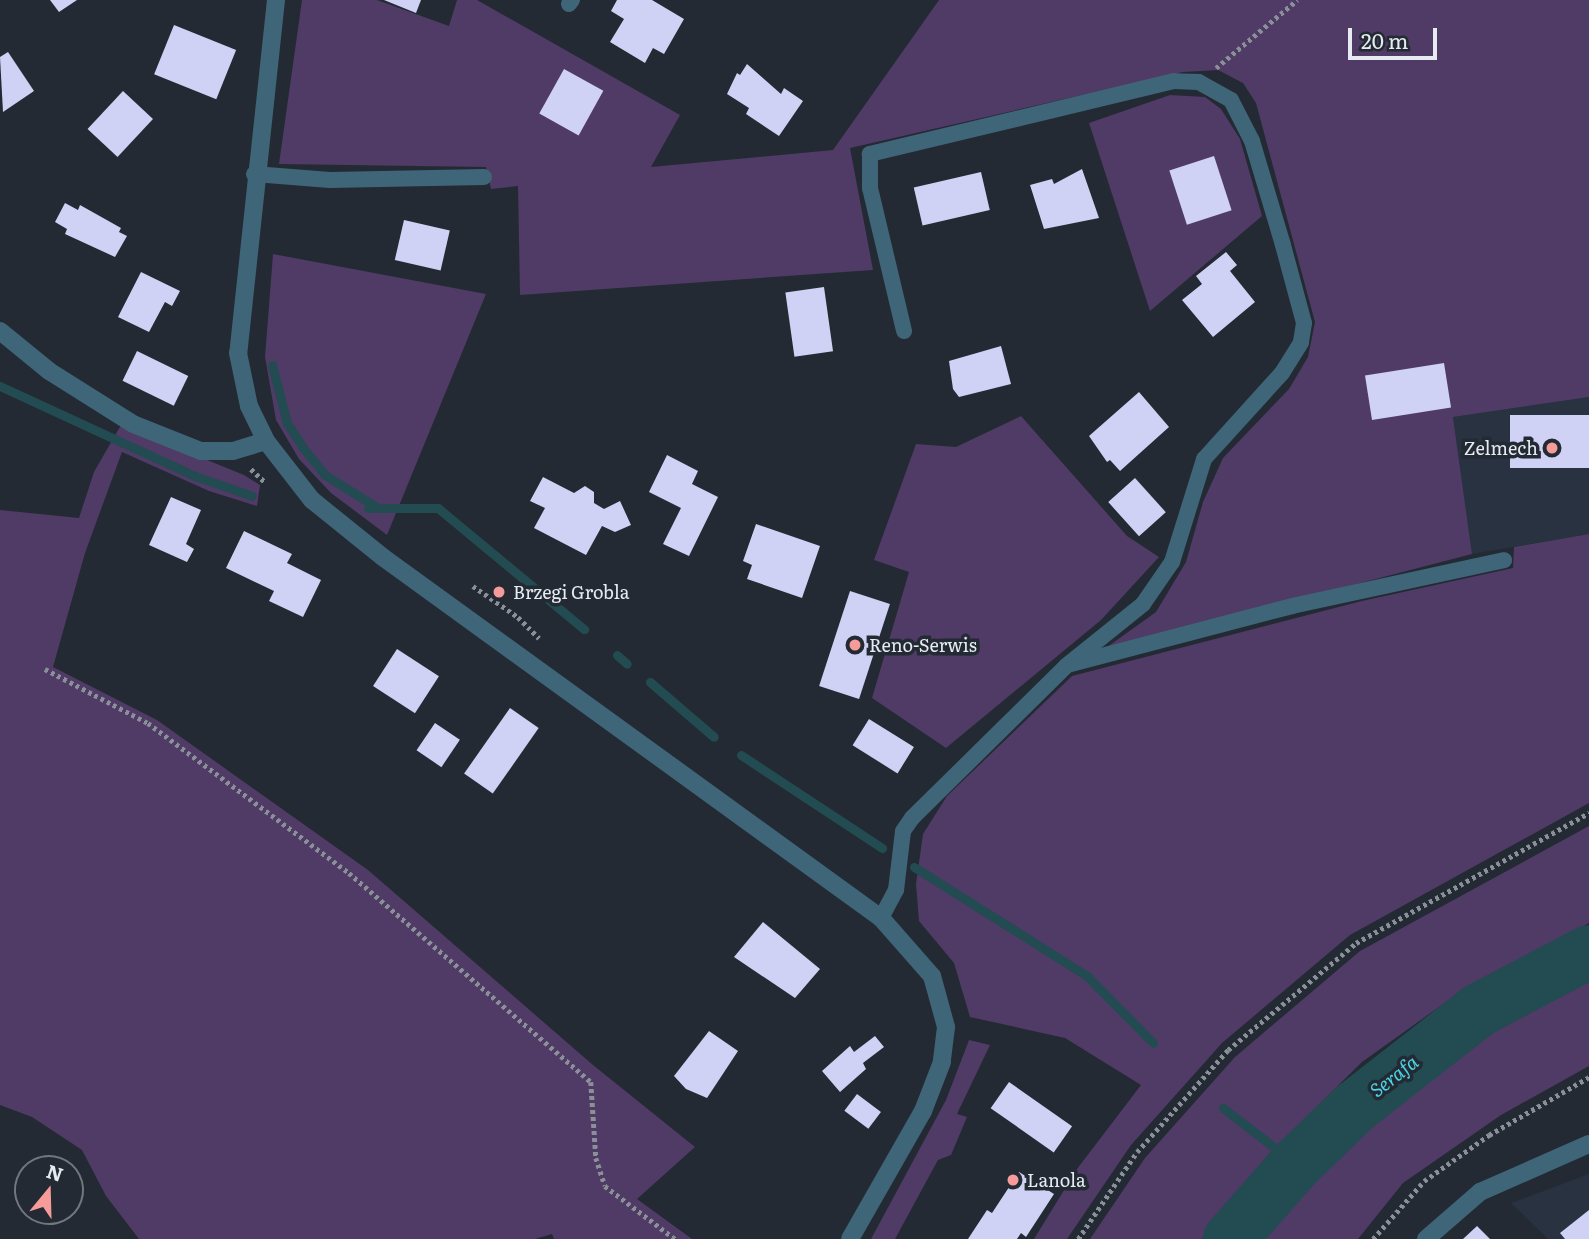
<!DOCTYPE html>
<html>
<head>
<meta charset="utf-8">
<style>
	body { margin:0 }
	#map { position:relative; width:1589px; height:1239px; overflow:hidden; background:#232a33; font-family:Literata,serif }
	div>[style] { position:absolute }
	.built>* { inset:0; background:#283241 }
	.green>* { inset:0; background:#503a66 }
	.stream>* { height:9px; margin:-4.5px; padding:0 4.5px; transform-origin:4.5px; border-radius:4.5px; background:#224c51 }
	.river>* { height:54px; margin:-27px; padding:0 27px; transform-origin:27px; border-radius:27px; background:#224c51 }
	.building>* { inset:0; background:#cfd2f4; transform-origin:0 0 }
	.path>* { height:4.5px; margin-top:-2.25px; transform-origin:0; background:repeating-linear-gradient(90deg,#8a9097 0 3.5px,transparent 0 7px) }
	.service>* { height:16px; margin:-8px; padding:0 8px; transform-origin:8px; border-radius:8px; background:#3f6578 }
	.minor>* { height:18px; margin:-9px; padding:0 9px; transform-origin:9px; border-radius:9px; background:#3f6578 }
	.tertiary>* { height:18px; margin:-9px; padding:0 9px; transform-origin:9px; border-radius:9px; background:#3f6578 }
	.dots>* { width:19px; height:19px; translate:-50% -50%; box-sizing:border-box; border:4px solid #232a33; border-radius:50% }
	span { translate:-50% -50%; white-space:nowrap; text-align:center; line-height:1.15; -webkit-text-stroke:7px #232a33; paint-order:stroke }
	.poi-label { font-size:18px; color:#e6ebf1 }
	.right { translate:-100% -50%; text-align:right }
	.left { translate:0 -50%; text-align:left }
	.water-label { font-size:19px; color:#4bd4e5; font-style:italic }
	.north { position:absolute; left:14px; top:1155px; width:70px; height:70px; box-sizing:border-box; background:#232a33; border:2px solid #71777f; border-radius:50%; rotate:19deg; font-size:19px; font-weight:700; line-height:28px; text-align:center; color:#e6ebf1 }
	.north::after { content:''; display:block; margin:auto; width:24px; height:32px; background:#f59b9a; clip-path:polygon(50% 0,100% 100%,50% 72%,0 100%) }
	.scale { position:absolute; left:1348px; top:28px; width:89px; height:32px; box-sizing:border-box; border:4px solid #e6ebf1; border-top:0; padding-left:9px; font-size:21px; line-height:24px; white-space:nowrap; color:#e6ebf1; -webkit-text-stroke:5px #232a33; paint-order:stroke }
</style>
</head>
<body>
<div id="map">
	<div class="built">
		<div style="clip-path:polygon(1589px 397px,1589px 534px,1472px 554px,1453px 417px)"></div>
		<div style="clip-path:polygon(1589px 1174px,1589px 1239px,1548px 1239px,1511px 1203px)"></div>
	</div>
	<div class="green">
		<div style="clip-path:polygon(302px 0,377px 0,449px 26px,457px 0,477px 0,680px 115px,651px 167px,833px 150px,939px 0,1589px 0,1589px 397px,1453px 417px,1472px 554px,1103px 650px,1156px 612px,1186px 562px,1203px 502px,1223px 458px,1289px 389px,1308px 357px,1315px 322px,1256px 103px,1243px 83px,1218px 70px,1183px 72px,850px 148px,873px 270px,520px 295px,518px 186px,491px 189px,486px 167px,279px 164px)"></div>
		<div style="clip-path:polygon(1170px 95px,1205px 97px,1221px 109px,1240px 139px,1262px 216px,1150px 311px,1089px 123px)"></div>
		<div style="clip-path:polygon(273px 254px,486px 294px,387px 535px,331px 493px,299px 459px,276px 420px,265px 357px)"></div>
		<div style="clip-path:polygon(1021px 416px,1127px 536px,1159px 557px,1101px 620px,946px 748px,872px 698px,909px 572px,874px 560px,916px 444px,956px 447px)"></div>
		<div style="clip-path:polygon(121px 425px,244px 475px,260px 485px,257px 506px,209px 491px,122px 452px,85px 553px,53px 667px,157px 720px,368px 870px,593px 1065px,695px 1147px,637px 1199px,692px 1239px,554px 1239px,552px 1234px,535px 1239px,139px 1239px,106px 1196px,82px 1150px,32px 1117px,0 1105px,0 510px,79px 518px,94px 472px)"></div>
		<div style="clip-path:polygon(1589px 534px,1589px 803px,1350px 935px,1222px 1043px,1131px 1145px,1067px 1239px,1034px 1239px,1077px 1169px,1141px 1085px,1065px 1038px,970px 1017px,954px 963px,919px 921px,916px 884px,923px 834px,947px 796px,1072px 676px,1362px 601px,1513px 568px,1514px 547px)"></div>
		<div style="clip-path:polygon(1589px 826px,1589px 923px,1460px 992px,1362px 1062px,1268px 1155px,1202px 1239px,1090px 1239px,1145px 1158px,1235px 1057px,1360px 951px)"></div>
		<div style="clip-path:polygon(1589px 969px,1589px 1066px,1501px 1115px,1403px 1183px,1358px 1239px,1257px 1239px,1270px 1222px,1389px 1107px,1506px 1011px)"></div>
		<div style="clip-path:polygon(969px 1040px,990px 1045px,957px 1114px,967px 1117px,951px 1155px,938px 1160px,895px 1239px,871px 1239px,946px 1100px)"></div>
	</div>
	<div class="stream">
		<div style="left:272px;top:365px;width:60px;rotate:75.5deg"></div>
		<div style="left:287px;top:423px;width:31px;rotate:57deg"></div>
		<div style="left:304px;top:449px;width:33px;rotate:51deg"></div>
		<div style="left:325px;top:475px;width:62px;rotate:31.9deg"></div>
		<div style="left:0;top:386px;width:215px;rotate:24.8deg"></div>
		<div style="left:195px;top:476px;width:60px;rotate:19.3deg"></div>
		<div style="left:368px;top:508px;width:70px"></div>
		<div style="left:438px;top:508px;width:190px;rotate:39.7deg"></div>
		<div style="left:617px;top:655px;width:13px;rotate:42deg"></div>
		<div style="left:650px;top:682px;width:84px;rotate:40.7deg"></div>
		<div style="left:741px;top:755px;width:169px;rotate:33.4deg"></div>
		<div style="left:914px;top:867px;width:204px;rotate:32.2deg"></div>
		<div style="left:1087px;top:976px;width:94px;rotate:45.4deg"></div>
		<div style="left:1223px;top:1108px;width:92px;rotate:37.5deg"></div>
	</div>
	<div class="river">
		<div style="left:1230px;top:1239px;width:100px;rotate:-48.7deg"></div>
		<div style="left:1296px;top:1164px;width:82px;rotate:-44deg"></div>
		<div style="left:1355px;top:1107px;width:157px;rotate:-38deg"></div>
		<div style="left:1479px;top:1010px;width:124px;rotate:-27.8deg"></div>
	</div>
	<div class="building">
		<div style="clip-path:polygon(50px 0,77px 0,59px 12px)"></div>
		<div style="clip-path:polygon(384px 0,421px 0,416px 13px)"></div>
		<div style="clip-path:polygon(617px 0,652px 0,684px 19px,664px 54px,653px 48px,645px 63px,610px 42px,624px 19px,611px 11px)"></div>
		<div style="left:174px;top:25px;width:67px;height:53px;rotate:22deg"></div>
		<div style="clip-path:polygon(8px 52px,34px 91px,3px 112px,0 57px)"></div>
		<div style="clip-path:polygon(747px 64px,781px 94px,784px 88px,803px 101px,779px 136px,746px 114px,749px 108px,727px 94px,737px 73px,740px 75px)"></div>
		<div style="left:564px;top:69px;width:45px;height:51px;rotate:29deg"></div>
		<div style="left:123px;top:91px;width:41px;height:52px;rotate:43deg"></div>
		<div style="left:1214px;top:156px;width:57px;height:47px;rotate:72deg"></div>
		<div style="clip-path:polygon(1082px 169px,1099px 218px,1044px 229px,1030px 185px,1052px 179px,1054px 184px)"></div>
		<div style="left:981px;top:172px;width:39px;height:69px;rotate:77deg"></div>
		<div style="clip-path:polygon(65px 203px,78px 210px,80px 205px,121px 228px,119px 232px,127px 236px,115px 257px,65px 234px,67px 229px,55px 222px)"></div>
		<div style="left:404px;top:220px;width:47px;height:41px;rotate:13deg"></div>
		<div style="clip-path:polygon(1226px 252px,1237px 265px,1230px 271px,1255px 302px,1213px 337px,1182px 300px,1202px 284px,1196px 276px)"></div>
		<div style="clip-path:polygon(141px 272px,180px 291px,172px 306px,165px 302px,149px 332px,118px 317px)"></div>
		<div style="left:824px;top:287px;width:65px;height:39px;rotate:82deg"></div>
		<div style="clip-path:polygon(1001px 346px,1011px 384px,959px 397px,953px 389px,949px 361px)"></div>
		<div style="left:137px;top:351px;width:57px;height:33px;rotate:26deg"></div>
		<div style="left:1444px;top:363px;width:45px;height:80px;rotate:81deg"></div>
		<div style="clip-path:polygon(1139px 392px,1169px 427px,1120px 471px,1110px 460px,1107px 462px,1089px 436px)"></div>
		<div style="left:1589px;top:415px;width:53px;height:79px;rotate:90deg"></div>
		<div style="clip-path:polygon(667px 455px,698px 471px,692px 484px,718px 497px,689px 556px,663px 544px,681px 508px,649px 492px)"></div>
		<div style="clip-path:polygon(543px 477px,574px 493px,585px 486px,594px 492px,594px 503px,604px 509px,620px 501px,631px 525px,615px 532px,602px 526px,586px 555px,534px 528px,545px 508px,530px 501px)"></div>
		<div style="left:1135px;top:478px;width:46px;height:36px;rotate:48deg"></div>
		<div style="clip-path:polygon(171px 497px,201px 510px,186px 544px,194px 549px,187px 562px,149px 545px)"></div>
		<div style="clip-path:polygon(756px 524px,820px 546px,802px 598px,747px 579px,752px 565px,743px 561px)"></div>
		<div style="clip-path:polygon(244px 531px,292px 554px,287px 563px,321px 580px,303px 617px,269px 601px,274px 591px,226px 568px)"></div>
		<div style="left:850px;top:591px;width:42px;height:100px;rotate:18deg"></div>
		<div style="left:397px;top:649px;width:50px;height:44px;rotate:33deg"></div>
		<div style="left:510px;top:708px;width:35px;height:80px;rotate:35deg"></div>
		<div style="left:869px;top:719px;width:53px;height:31px;rotate:32deg"></div>
		<div style="left:435px;top:723px;width:30px;height:33px;rotate:34deg"></div>
		<div style="clip-path:polygon(763px 922px,820px 969px,795px 998px,734px 957px)"></div>
		<div style="clip-path:polygon(709px 1031px,738px 1051px,707px 1098px,686px 1089px,674px 1076px)"></div>
		<div style="clip-path:polygon(875px 1036px,884px 1047px,863px 1063px,866px 1069px,840px 1092px,822px 1071px,850px 1046px,854px 1052px)"></div>
		<div style="left:1009px;top:1082px;width:77px;height:32px;rotate:35deg"></div>
		<div style="left:857px;top:1094px;width:30px;height:21px;rotate:37deg"></div>
		<div style="clip-path:polygon(1019px 1172px,1054px 1194px,1026px 1237px,1021px 1233px,1017px 1239px,968px 1239px,987px 1210px,992px 1213px)"></div>
		<div style="clip-path:polygon(1589px 1210px,1589px 1239px,1565px 1239px,1560px 1233px)"></div>
		<div style="clip-path:polygon(1477px 1226px,1490px 1239px,1463px 1239px)"></div>
	</div>
	<div class="path">
		<div style="left:1216px;top:68px;width:106px;rotate:-40deg"></div>
		<div style="left:251px;top:469px;width:19px;rotate:43deg"></div>
		<div style="left:473px;top:586px;width:55px;rotate:34.6deg"></div>
		<div style="left:518px;top:617px;width:30px;rotate:45deg"></div>
		<div style="left:45px;top:669px;width:116px;rotate:27.7deg"></div>
		<div style="left:148px;top:723px;width:251px;rotate:36.7deg"></div>
		<div style="left:349px;top:873px;width:320px;rotate:40.8deg"></div>
		<div style="left:591px;top:1082px;width:76px;rotate:86.2deg"></div>
		<div style="left:596px;top:1158px;width:29px;rotate:72deg"></div>
		<div style="left:605px;top:1186px;width:88px;rotate:37.1deg"></div>
		<div style="left:1078px;top:1239px;width:105px;rotate:-55.9deg"></div>
		<div style="left:1137px;top:1152px;width:137px;rotate:-48.3deg"></div>
		<div style="left:1228px;top:1050px;width:167px;rotate:-39.9deg"></div>
		<div style="left:1356px;top:943px;width:267px;rotate:-29.2deg"></div>
		<div style="left:1373px;top:1239px;width:77px;rotate:-48.7deg"></div>
		<div style="left:1424px;top:1181px;width:80px;rotate:-35.3deg"></div>
		<div style="left:1489px;top:1135px;width:116px;rotate:-30.1deg"></div>
	</div>
	<div class="service">
		<div style="left:569px;top:4px;width:5px;rotate:-53deg"></div>
		<div style="left:254px;top:174px;width:76px;rotate:4.5deg"></div>
		<div style="left:330px;top:180px;width:154px;rotate:-1.1deg"></div>
		<div style="left:1071px;top:664px;width:228px;rotate:-14.7deg"></div>
		<div style="left:1292px;top:606px;width:217px;rotate:-12.2deg"></div>
		<div style="left:881px;top:918px;width:32px;rotate:-62deg"></div>
		<div style="left:896px;top:890px;width:59px;rotate:-83.2deg"></div>
		<div style="left:903px;top:831px;width:16px;rotate:-55deg"></div>
		<div style="left:912px;top:818px;width:216px;rotate:-44.6deg"></div>
		<div style="left:1066px;top:666px;width:99px;rotate:-38.8deg"></div>
		<div style="left:1143px;top:604px;width:51px;rotate:-55.4deg"></div>
		<div style="left:1172px;top:562px;width:108px;rotate:-72.7deg"></div>
		<div style="left:1204px;top:459px;width:116px;rotate:-47.8deg"></div>
		<div style="left:1282px;top:373px;width:36px;rotate:-58deg"></div>
		<div style="left:1301px;top:342px;width:19px;rotate:-81deg"></div>
		<div style="left:1304px;top:323px;width:81px;rotate:-105.1deg"></div>
		<div style="left:1283px;top:245px;width:109px;rotate:-106.6deg"></div>
		<div style="left:1252px;top:141px;width:46px;rotate:-117.1deg"></div>
		<div style="left:1231px;top:100px;width:37px;rotate:-151deg"></div>
		<div style="left:1199px;top:82px;width:25px;rotate:-178deg"></div>
		<div style="left:1174px;top:81px;width:313px;rotate:166.5deg"></div>
		<div style="left:870px;top:154px;width:34px;rotate:90deg"></div>
		<div style="left:870px;top:188px;width:147px;rotate:76.6deg"></div>
	</div>
	<div class="minor">
		<div style="left:276px;top:0;width:355px;rotate:96.1deg"></div>
		<div style="left:238px;top:353px;width:54px;rotate:78.3deg"></div>
		<div style="left:249px;top:406px;width:39px;rotate:64deg"></div>
		<div style="left:266px;top:441px;width:75px;rotate:52.1deg"></div>
		<div style="left:312px;top:500px;width:92px;rotate:38.9deg"></div>
		<div style="left:384px;top:558px;width:614px;rotate:35.92deg"></div>
		<div style="left:881px;top:918px;width:77px;rotate:48.7deg"></div>
		<div style="left:932px;top:976px;width:53px;rotate:74.6deg"></div>
		<div style="left:946px;top:1027px;width:35px;rotate:97deg"></div>
		<div style="left:942px;top:1062px;width:53px;rotate:111.2deg"></div>
		<div style="left:923px;top:1111px;width:147px;rotate:119.7deg"></div>
		<div style="left:0;top:331px;width:63px;rotate:39.2deg"></div>
		<div style="left:49px;top:371px;width:99px;rotate:32.2deg"></div>
		<div style="left:133px;top:424px;width:73px;rotate:21.7deg"></div>
		<div style="left:201px;top:451px;width:32px"></div>
		<div style="left:233px;top:451px;width:34px;rotate:-17deg"></div>
	</div>
	<div class="tertiary">
		<div style="left:1426px;top:1239px;width:72px;rotate:-41deg"></div>
		<div style="left:1480px;top:1192px;width:119px;rotate:-23.8deg"></div>
	</div>
	<div class="dots">
		<div style="left:1552px;top:448px;background:#f59b9a"></div>
		<div style="left:499px;top:592px;background:#f59b9a"></div>
		<div style="left:855px;top:645px;background:#f59b9a"></div>
		<div style="left:1013px;top:1180px;background:#f59b9a"></div>
	</div>
	<div class="poi-label">
		<span class="right" style="left:1538px;top:448px">Zelmech</span>
		<span class="left" style="left:513px;top:592px">Brzegi Grobla</span>
		<span class="left" style="left:869px;top:645px">Reno-Serwis</span>
		<span class="left" style="left:1027px;top:1180px">Lanola</span>
	</div>
	<div class="water-label">
		<span style="left:1394px;top:1076px;rotate:-38deg">Serafa</span>
	</div>
	<div class="north">N</div>
	<div class="scale">20 m</div>
</div>
</body>
</html>
